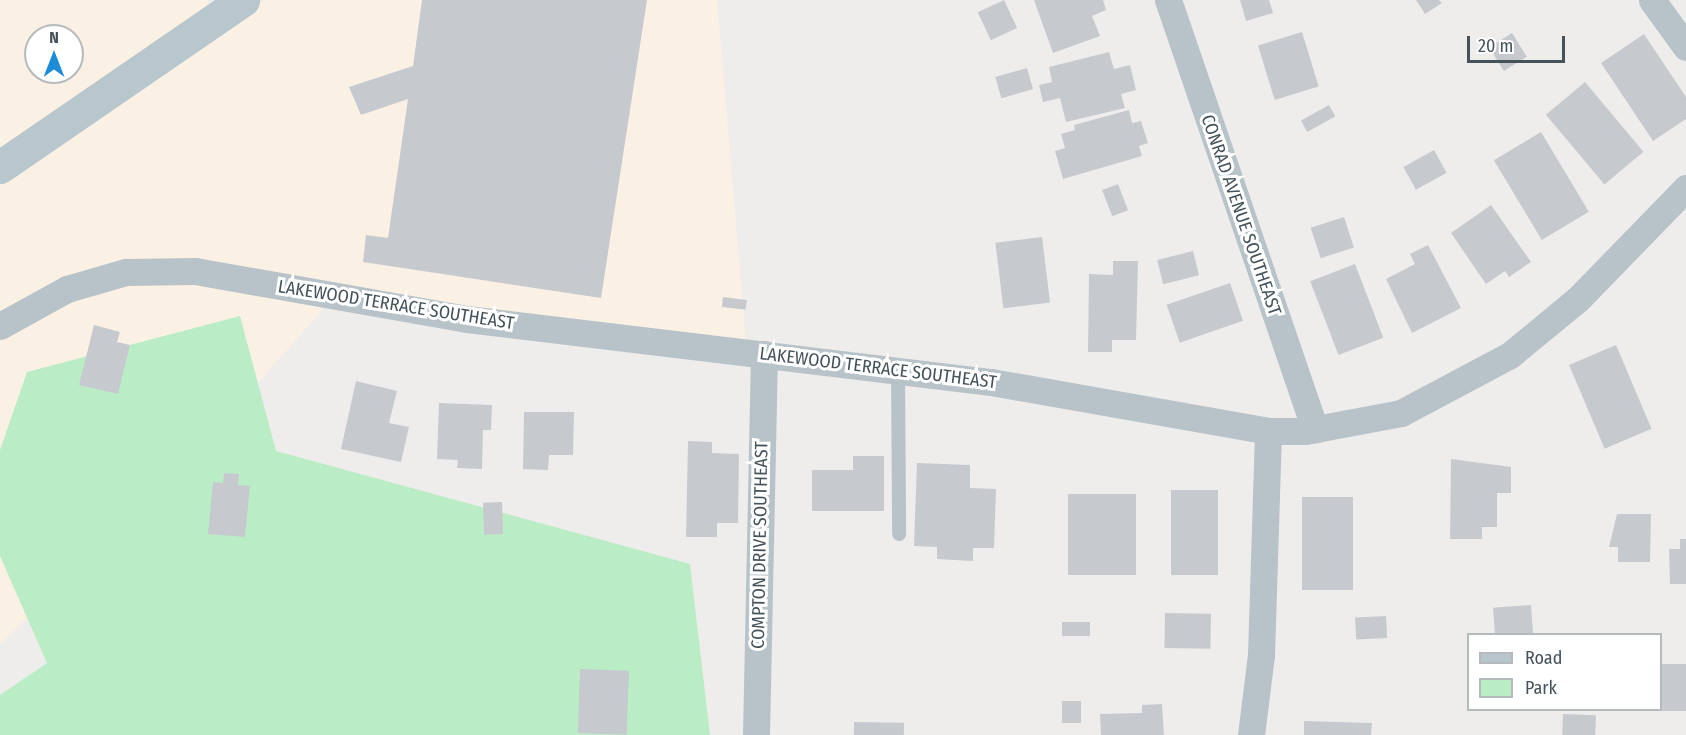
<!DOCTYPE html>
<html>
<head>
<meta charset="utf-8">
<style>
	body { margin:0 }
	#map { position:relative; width:1686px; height:735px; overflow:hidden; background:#efecec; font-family:"Fira Sans Condensed",sans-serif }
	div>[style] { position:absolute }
	.commercial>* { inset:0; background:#fbf0e4 }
	.green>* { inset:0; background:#baedc5 }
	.building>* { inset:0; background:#c6cacf; transform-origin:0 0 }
	.service>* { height:14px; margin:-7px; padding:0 7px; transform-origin:7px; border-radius:7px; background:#b7c3c9 }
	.minor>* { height:27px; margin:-13.5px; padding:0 13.5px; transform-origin:13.5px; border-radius:13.5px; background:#b7c3c9 }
	.secondary>* { height:33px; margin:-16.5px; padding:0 16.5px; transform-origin:16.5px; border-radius:16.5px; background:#b8c6ce }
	span { translate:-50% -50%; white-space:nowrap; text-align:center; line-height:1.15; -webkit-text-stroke:6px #fff; paint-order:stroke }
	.street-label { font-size:18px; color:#455259 }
	.legend { position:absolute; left:1467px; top:633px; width:195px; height:78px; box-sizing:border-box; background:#fff; border:2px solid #b5babd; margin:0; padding:8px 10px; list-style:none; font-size:18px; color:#455259 }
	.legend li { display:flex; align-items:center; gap:12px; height:30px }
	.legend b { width:30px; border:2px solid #b5babd }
	.north { position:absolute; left:24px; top:24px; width:60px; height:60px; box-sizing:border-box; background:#fff; border:2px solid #b5babd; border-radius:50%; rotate:0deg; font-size:16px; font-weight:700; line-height:24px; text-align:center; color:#455259 }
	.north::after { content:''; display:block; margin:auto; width:21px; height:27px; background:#1d8cd7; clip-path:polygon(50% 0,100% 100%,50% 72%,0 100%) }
	.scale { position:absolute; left:1467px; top:36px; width:98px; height:27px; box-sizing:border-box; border:3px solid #455259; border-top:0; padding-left:8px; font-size:18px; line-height:21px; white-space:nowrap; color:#455259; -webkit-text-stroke:4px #fff; paint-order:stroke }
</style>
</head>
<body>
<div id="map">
	<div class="commercial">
		<div style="clip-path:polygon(evenodd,0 0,208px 0,220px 28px,264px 0,717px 0,747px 354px,330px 301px,187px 464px,0 644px,0 0,36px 36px,72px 36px,72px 72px,36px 72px,36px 36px)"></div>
	</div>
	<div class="green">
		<div style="clip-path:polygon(240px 316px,276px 451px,690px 564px,710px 735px,0 735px,0 695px,47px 663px,0 556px,0 450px,27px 372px)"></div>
	</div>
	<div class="building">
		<div style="clip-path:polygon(422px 0,647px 0,601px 298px,363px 262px,366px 235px,388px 238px,408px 99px,361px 115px,349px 87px,413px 66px)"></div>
		<div style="left:1004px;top:0;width:31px;height:29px;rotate:65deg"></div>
		<div style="clip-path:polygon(1034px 0,1103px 0,1106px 10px,1092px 16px,1100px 36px,1053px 53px)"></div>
		<div style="clip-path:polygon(1240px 0,1269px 0,1273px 13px,1246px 21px)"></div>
		<div style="clip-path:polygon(1416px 0,1439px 0,1442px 3px,1425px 14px)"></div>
		<div style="left:1302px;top:32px;width:57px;height:46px;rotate:73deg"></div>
		<div style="left:1512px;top:33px;width:28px;height:27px;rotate:58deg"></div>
		<div style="clip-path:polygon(1644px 34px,1686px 97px,1686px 119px,1653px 141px,1601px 63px)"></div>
		<div style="clip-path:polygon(1109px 52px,1114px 69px,1130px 65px,1136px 90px,1121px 94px,1125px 108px,1066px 122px,1060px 98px,1043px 102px,1039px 85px,1052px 82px,1049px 67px)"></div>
		<div style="left:1027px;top:68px;width:22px;height:33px;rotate:74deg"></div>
		<div style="left:1585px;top:82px;width:91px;height:51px;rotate:50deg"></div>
		<div style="left:1329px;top:105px;width:13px;height:32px;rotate:61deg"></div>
		<div style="clip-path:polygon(1129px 110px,1132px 123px,1141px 121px,1148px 143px,1139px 146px,1142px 156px,1063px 179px,1055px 151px,1065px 148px,1061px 134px,1075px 130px,1074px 125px)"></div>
		<div style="left:1541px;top:132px;width:93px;height:55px;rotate:59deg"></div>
		<div style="left:1434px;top:150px;width:26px;height:35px;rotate:61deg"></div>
		<div style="left:1118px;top:184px;width:28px;height:17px;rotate:69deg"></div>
		<div style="clip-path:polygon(1491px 205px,1531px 262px,1509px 277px,1505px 271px,1486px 284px,1451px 233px)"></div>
		<div style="left:1344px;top:217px;width:32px;height:35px;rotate:72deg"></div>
		<div style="left:1042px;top:237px;width:66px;height:47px;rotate:83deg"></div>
		<div style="clip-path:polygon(1428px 245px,1461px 308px,1412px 333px,1386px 279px,1415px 264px,1410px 254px)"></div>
		<div style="left:1193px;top:251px;width:25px;height:37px;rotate:76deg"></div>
		<div style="clip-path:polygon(1113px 261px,1138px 261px,1136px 340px,1112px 340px,1112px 352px,1088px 352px,1089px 274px,1113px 275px)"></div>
		<div style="left:1355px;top:264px;width:79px;height:48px;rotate:69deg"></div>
		<div style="left:1230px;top:283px;width:40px;height:67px;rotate:71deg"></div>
		<div style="left:723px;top:297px;width:24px;height:10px;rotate:7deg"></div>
		<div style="clip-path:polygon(94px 325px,120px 332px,117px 342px,130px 345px,118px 394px,79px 385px)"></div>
		<div style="left:1616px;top:345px;width:91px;height:51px;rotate:67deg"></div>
		<div style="clip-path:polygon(356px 381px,397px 391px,389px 423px,409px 427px,401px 462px,341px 449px)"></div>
		<div style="clip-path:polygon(439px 403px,492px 405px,491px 430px,483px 430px,482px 469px,457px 468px,458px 460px,437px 459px)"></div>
		<div style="clip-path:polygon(524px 412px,574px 412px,573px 455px,549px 455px,548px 470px,523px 469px)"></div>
		<div style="clip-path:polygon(688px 441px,712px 442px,712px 453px,739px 454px,738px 523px,717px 523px,717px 537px,686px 537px)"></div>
		<div style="clip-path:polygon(853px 456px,884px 456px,884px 511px,812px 511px,812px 470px,853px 470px)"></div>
		<div style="clip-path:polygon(1451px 459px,1511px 467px,1511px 493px,1497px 493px,1497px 527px,1482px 527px,1482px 539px,1450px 539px)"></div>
		<div style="clip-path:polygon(917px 463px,970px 465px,970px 488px,996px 489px,994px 548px,973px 548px,973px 561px,937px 559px,937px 547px,914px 546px)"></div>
		<div style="clip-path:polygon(224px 473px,239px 474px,238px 485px,250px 486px,245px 537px,208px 534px,213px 482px,223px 483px)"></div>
		<div style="left:1171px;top:490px;width:47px;height:85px"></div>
		<div style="left:1068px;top:494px;width:68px;height:81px"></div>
		<div style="left:1302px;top:497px;width:51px;height:93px"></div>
		<div style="left:502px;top:502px;width:32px;height:19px;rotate:88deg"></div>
		<div style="clip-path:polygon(1617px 514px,1651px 514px,1650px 562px,1618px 562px,1618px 547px,1609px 547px)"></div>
		<div style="clip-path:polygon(1680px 539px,1686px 539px,1686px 584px,1670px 584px,1669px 549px,1680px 549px)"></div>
		<div style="left:1531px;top:605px;width:29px;height:38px;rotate:86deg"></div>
		<div style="left:1165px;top:613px;width:46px;height:35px;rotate:1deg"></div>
		<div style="left:1386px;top:616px;width:22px;height:31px;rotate:87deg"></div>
		<div style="left:1062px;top:622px;width:28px;height:14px"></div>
		<div style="left:1660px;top:664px;width:26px;height:47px"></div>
		<div style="left:580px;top:669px;width:49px;height:64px;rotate:2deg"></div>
		<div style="left:1062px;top:701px;width:19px;height:22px"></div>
		<div style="clip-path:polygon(1162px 704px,1164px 735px,1101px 735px,1100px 714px,1142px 713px,1142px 705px)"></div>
		<div style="left:1563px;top:714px;width:33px;height:21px;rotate:2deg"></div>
		<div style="clip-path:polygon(1304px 721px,1372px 723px,1371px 735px,1304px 735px)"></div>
		<div style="left:854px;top:722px;width:50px;height:13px;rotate:1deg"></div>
	</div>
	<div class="service">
		<div style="left:898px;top:371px;width:163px;rotate:89.6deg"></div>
	</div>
	<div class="minor">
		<div style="left:1168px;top:0;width:454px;rotate:71.1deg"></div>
		<div style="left:1652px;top:0;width:58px;rotate:54.1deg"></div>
		<div style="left:0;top:326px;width:77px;rotate:-28.9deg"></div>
		<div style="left:67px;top:289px;width:61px;rotate:-16.1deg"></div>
		<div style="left:126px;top:272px;width:69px;rotate:-0.8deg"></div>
		<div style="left:195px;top:271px;width:276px;rotate:10deg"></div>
		<div style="left:467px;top:319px;width:528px;rotate:6.86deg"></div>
		<div style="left:991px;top:382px;width:281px;rotate:10deg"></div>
		<div style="left:1268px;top:431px;width:37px"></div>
		<div style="left:1305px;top:431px;width:98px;rotate:-10.6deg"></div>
		<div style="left:1401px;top:413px;width:123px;rotate:-28deg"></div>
		<div style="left:1510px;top:355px;width:88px;rotate:-39.5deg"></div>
		<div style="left:1578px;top:299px;width:155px;rotate:-45.8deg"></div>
		<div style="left:756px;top:735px;width:381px;rotate:-88.8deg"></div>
		<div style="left:1251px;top:735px;width:81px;rotate:-82.9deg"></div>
		<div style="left:1261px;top:655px;width:224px;rotate:-88.2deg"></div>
	</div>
	<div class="secondary">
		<div style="left:0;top:167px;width:295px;rotate:-34.5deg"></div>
	</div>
	<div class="street-label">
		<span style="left:1241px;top:215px;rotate:71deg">CONRAD AVENUE SOUTHEAST</span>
		<span style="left:396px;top:305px;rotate:9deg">LAKEWOOD TERRACE SOUTHEAST</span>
		<span style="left:878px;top:368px;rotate:7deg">LAKEWOOD TERRACE SOUTHEAST</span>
		<span style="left:760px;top:545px;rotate:-89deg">COMPTON DRIVE SOUTHEAST</span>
	</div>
	<ul class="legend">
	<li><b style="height:8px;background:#b8c6ce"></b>Road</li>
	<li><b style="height:16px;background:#baedc5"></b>Park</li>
	</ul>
	<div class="north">N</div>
	<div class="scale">20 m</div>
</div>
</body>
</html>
